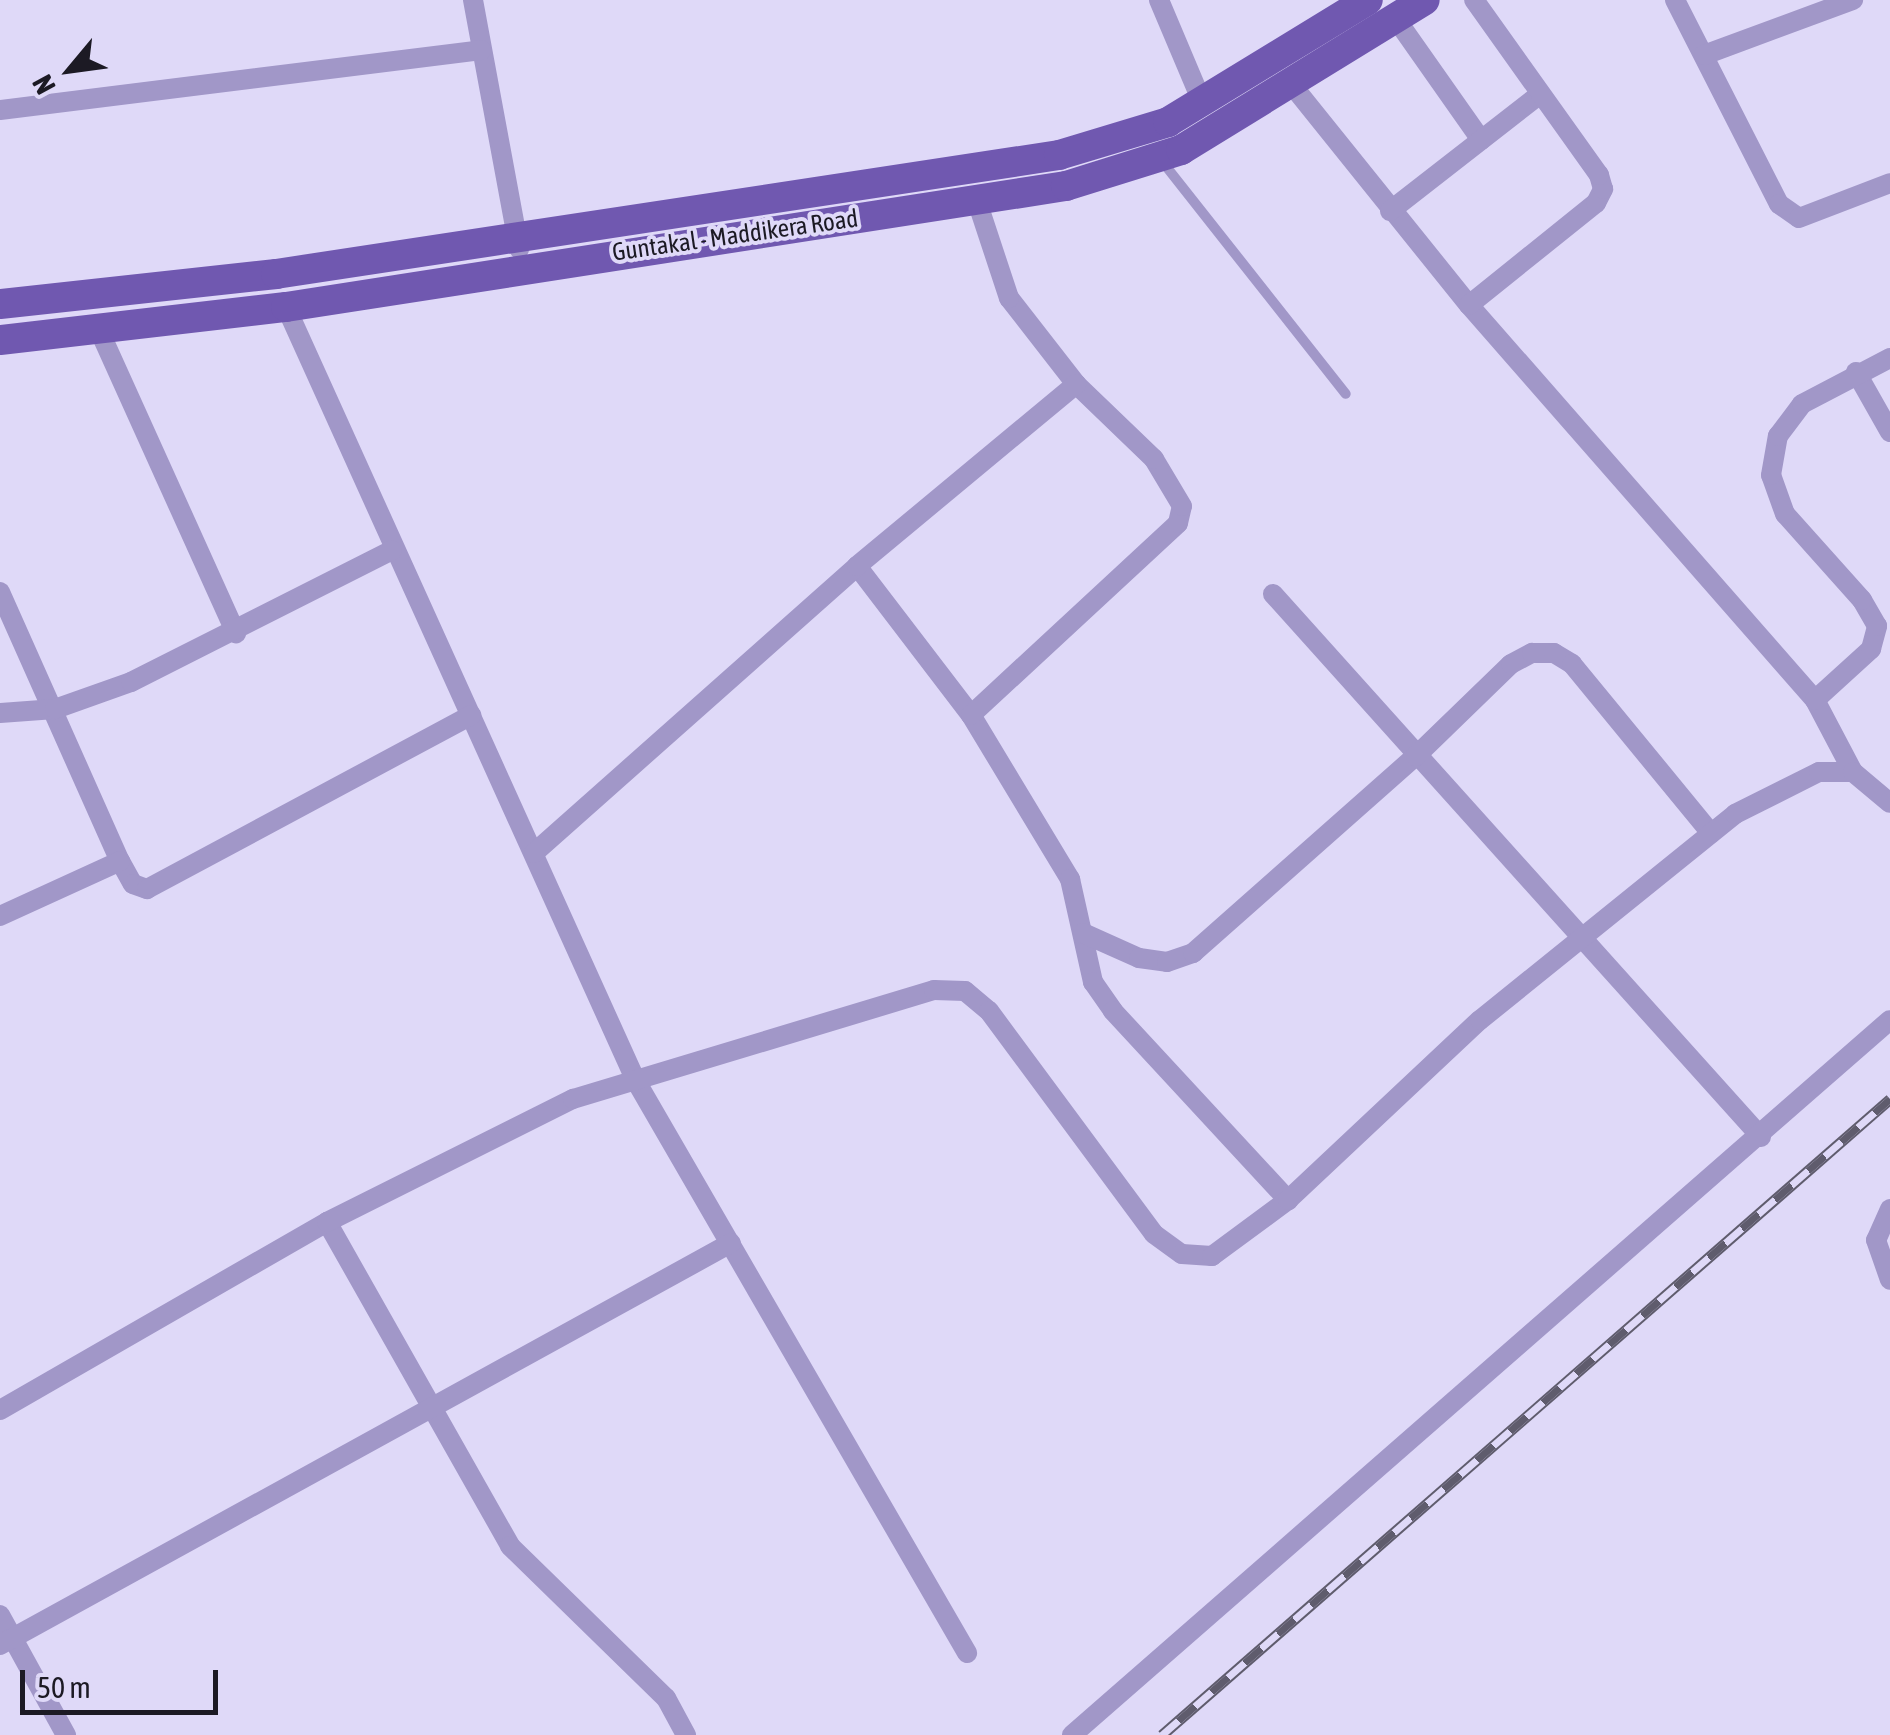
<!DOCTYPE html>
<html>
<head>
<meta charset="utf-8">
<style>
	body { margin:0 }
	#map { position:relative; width:1890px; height:1735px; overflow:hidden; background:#dfd9f8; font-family:"Asap Condensed",sans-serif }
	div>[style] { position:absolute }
	.lane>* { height:10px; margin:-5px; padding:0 5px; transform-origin:5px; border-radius:5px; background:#a197c8 }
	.street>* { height:20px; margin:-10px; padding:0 10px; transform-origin:10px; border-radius:10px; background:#a197c8 }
	.primary>* { height:30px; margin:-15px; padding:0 15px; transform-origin:15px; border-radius:15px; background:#7058b0 }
	.rail>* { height:11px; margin-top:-5.5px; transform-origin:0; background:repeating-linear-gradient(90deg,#dfd9f8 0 22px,#5f5c6d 0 44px); box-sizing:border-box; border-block:2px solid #5f5c6d }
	span { translate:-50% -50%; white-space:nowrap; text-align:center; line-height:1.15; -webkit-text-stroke:8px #dfd9f8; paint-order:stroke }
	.street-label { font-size:25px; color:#1c1a24 }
	.north { position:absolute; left:20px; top:20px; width:100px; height:100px; -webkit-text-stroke:8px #dfd9f8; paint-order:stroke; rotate:241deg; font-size:28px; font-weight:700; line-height:40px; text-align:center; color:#1c1a24 }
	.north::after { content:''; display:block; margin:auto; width:35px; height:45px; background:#1c1a24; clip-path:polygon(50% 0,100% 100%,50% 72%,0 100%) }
	.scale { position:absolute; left:20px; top:1670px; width:198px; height:45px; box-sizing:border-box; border:5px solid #1c1a24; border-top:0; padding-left:12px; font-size:30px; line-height:35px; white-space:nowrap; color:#1c1a24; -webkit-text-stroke:8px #dfd9f8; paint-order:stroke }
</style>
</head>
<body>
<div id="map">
	<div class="lane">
		<div style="left:1161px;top:160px;width:298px;rotate:51.7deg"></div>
	</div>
	<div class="street">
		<div style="left:473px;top:0;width:253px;rotate:79.5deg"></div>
		<div style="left:1159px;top:0;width:113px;rotate:67.1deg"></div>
		<div style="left:1675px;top:0;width:229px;rotate:63deg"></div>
		<div style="left:1779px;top:204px;width:24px;rotate:35deg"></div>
		<div style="left:1799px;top:218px;width:97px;rotate:-21deg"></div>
		<div style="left:1396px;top:19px;width:148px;rotate:54.9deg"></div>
		<div style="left:1704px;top:55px;width:159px;rotate:-20.3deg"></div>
		<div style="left:1292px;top:85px;width:282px;rotate:51.2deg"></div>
		<div style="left:1469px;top:305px;width:525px;rotate:48.78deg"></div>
		<div style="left:1815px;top:700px;width:81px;rotate:62.2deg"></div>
		<div style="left:0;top:110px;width:485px;rotate:-7.1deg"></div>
		<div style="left:1390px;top:211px;width:189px;rotate:-37.9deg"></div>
		<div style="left:1469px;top:305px;width:163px;rotate:-38.8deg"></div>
		<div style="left:1596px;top:203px;width:16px;rotate:-63deg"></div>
		<div style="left:1603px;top:189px;width:15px;rotate:-106deg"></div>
		<div style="left:1599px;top:175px;width:215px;rotate:-125.5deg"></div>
		<div style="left:286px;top:307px;width:849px;rotate:65.67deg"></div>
		<div style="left:636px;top:1081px;width:661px;rotate:59.94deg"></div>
		<div style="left:99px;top:330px;width:333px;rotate:65.7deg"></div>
		<div style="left:1856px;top:372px;width:69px;rotate:60.5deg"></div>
		<div style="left:857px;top:566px;width:188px;rotate:52.6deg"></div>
		<div style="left:971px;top:715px;width:192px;rotate:58.9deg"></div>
		<div style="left:1070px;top:879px;width:106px;rotate:77.4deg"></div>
		<div style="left:1093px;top:982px;width:35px;rotate:55deg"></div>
		<div style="left:1113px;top:1011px;width:258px;rotate:47.2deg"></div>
		<div style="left:0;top:592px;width:295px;rotate:66deg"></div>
		<div style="left:120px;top:861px;width:26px;rotate:61deg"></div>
		<div style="left:133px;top:884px;width:15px;rotate:20deg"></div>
		<div style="left:147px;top:889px;width:368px;rotate:-28.2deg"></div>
		<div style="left:1273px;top:594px;width:730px;rotate:48.05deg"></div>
		<div style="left:1815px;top:700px;width:76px;rotate:-42.3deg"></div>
		<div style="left:1871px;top:649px;width:24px;rotate:-75deg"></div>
		<div style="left:1877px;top:626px;width:30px;rotate:-120deg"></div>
		<div style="left:1862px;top:600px;width:115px;rotate:-131.8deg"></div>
		<div style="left:1785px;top:514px;width:41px;rotate:-109.7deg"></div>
		<div style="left:1771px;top:475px;width:40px;rotate:-80deg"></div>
		<div style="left:1778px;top:436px;width:40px;rotate:-53deg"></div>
		<div style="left:1802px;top:404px;width:99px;rotate:-27.6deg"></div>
		<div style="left:0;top:713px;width:55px;rotate:-4.2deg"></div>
		<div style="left:55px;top:709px;width:81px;rotate:-19.6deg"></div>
		<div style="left:131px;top:682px;width:292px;rotate:-26.8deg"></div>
		<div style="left:971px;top:715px;width:282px;rotate:-42.8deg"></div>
		<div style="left:1178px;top:523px;width:17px;rotate:-77deg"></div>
		<div style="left:1182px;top:506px;width:55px;rotate:-120.8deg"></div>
		<div style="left:1154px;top:459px;width:108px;rotate:-136.1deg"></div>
		<div style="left:1076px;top:384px;width:109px;rotate:-127.9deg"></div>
		<div style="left:1009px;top:298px;width:102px;rotate:-108.3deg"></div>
		<div style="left:534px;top:853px;width:432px;rotate:-41.6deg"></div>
		<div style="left:857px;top:566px;width:285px;rotate:-39.7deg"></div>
		<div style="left:0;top:916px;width:132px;rotate:-24.6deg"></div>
		<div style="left:1083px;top:933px;width:61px;rotate:24.1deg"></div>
		<div style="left:1139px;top:958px;width:28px;rotate:8deg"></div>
		<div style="left:1167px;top:962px;width:28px;rotate:-19deg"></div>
		<div style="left:1193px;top:953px;width:298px;rotate:-41.5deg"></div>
		<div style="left:1416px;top:756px;width:132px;rotate:-44.1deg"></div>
		<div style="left:1511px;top:664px;width:24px;rotate:-28deg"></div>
		<div style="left:1532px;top:653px;width:22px"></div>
		<div style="left:1554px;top:653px;width:21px;rotate:31deg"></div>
		<div style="left:1572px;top:664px;width:219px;rotate:50.6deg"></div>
		<div style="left:1890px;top:1209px;width:34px;rotate:114deg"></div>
		<div style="left:1876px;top:1240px;width:42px;rotate:70.7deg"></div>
		<div style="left:327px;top:1222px;width:372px;rotate:60.5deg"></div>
		<div style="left:510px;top:1546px;width:218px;rotate:44.3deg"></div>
		<div style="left:666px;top:1698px;width:42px;rotate:61.6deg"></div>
		<div style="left:0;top:1410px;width:377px;rotate:-29.9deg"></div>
		<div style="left:327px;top:1222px;width:275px;rotate:-26.6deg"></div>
		<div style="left:573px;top:1099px;width:377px;rotate:-16.8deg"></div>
		<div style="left:934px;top:990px;width:31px;rotate:2deg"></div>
		<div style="left:965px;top:991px;width:31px;rotate:40deg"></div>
		<div style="left:989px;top:1011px;width:277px;rotate:53.5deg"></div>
		<div style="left:1154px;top:1234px;width:34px;rotate:36deg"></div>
		<div style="left:1182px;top:1254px;width:30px;rotate:4deg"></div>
		<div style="left:1212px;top:1256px;width:94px;rotate:-36.4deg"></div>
		<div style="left:1288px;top:1200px;width:263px;rotate:-43.2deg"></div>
		<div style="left:1480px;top:1020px;width:328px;rotate:-38.9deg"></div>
		<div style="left:1735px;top:814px;width:94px;rotate:-26.6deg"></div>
		<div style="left:1819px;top:772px;width:34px"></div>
		<div style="left:1853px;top:772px;width:48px;rotate:40deg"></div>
		<div style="left:0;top:1615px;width:137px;rotate:61.2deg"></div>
		<div style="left:0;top:1645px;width:834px;rotate:-28.81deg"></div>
		<div style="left:1072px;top:1735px;width:1086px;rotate:-41.16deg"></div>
	</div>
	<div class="primary">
		<div style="left:0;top:304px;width:278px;rotate:-6.2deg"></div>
		<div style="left:276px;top:274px;width:792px;rotate:-8.64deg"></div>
		<div style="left:1059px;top:155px;width:114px;rotate:-16.8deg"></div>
		<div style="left:1168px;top:122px;width:234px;rotate:-31.4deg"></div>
		<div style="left:0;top:340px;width:288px;rotate:-6.6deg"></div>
		<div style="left:286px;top:307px;width:789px;rotate:-8.82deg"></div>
		<div style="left:1066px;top:186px;width:121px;rotate:-17.4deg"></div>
		<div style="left:1181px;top:150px;width:286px;rotate:-31.6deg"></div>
	</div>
	<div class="rail">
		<div style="left:1162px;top:1735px;width:967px;rotate:-41.14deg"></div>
	</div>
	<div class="street-label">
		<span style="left:735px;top:235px;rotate:-8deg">Guntakal - Maddikera Road</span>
	</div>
	<div class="north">N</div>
	<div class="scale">50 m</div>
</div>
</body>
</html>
